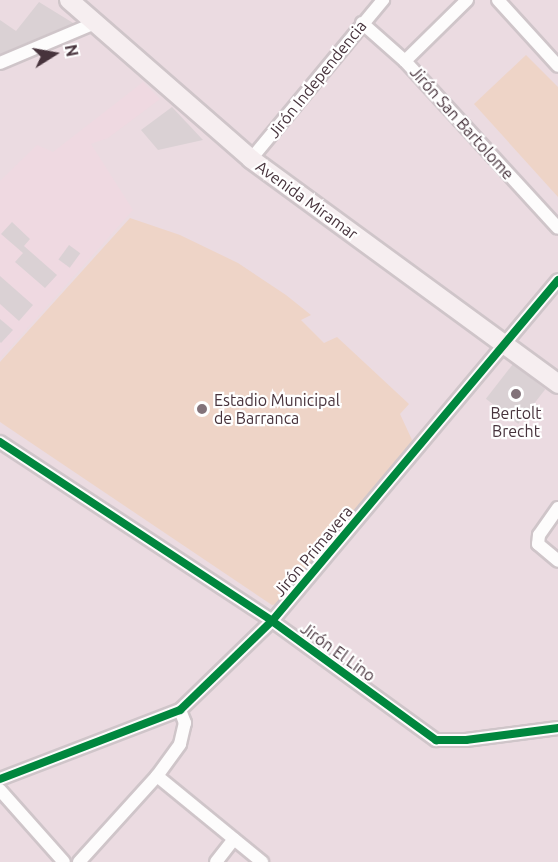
<!DOCTYPE html>
<html>
<head>
<meta charset="utf-8">
<style>
	body { margin:0 }
	#map { position:relative; width:558px; height:862px; overflow:hidden; background:#f0e8eb; font-family:Ubuntu,sans-serif }
	div>[style] { position:absolute }
	.residential>* { inset:0; background:#ebdbe1; transform-origin:0 0 }
	.education>* { inset:0; background:#efd9e1 }
	.green>* { inset:0; background:#eed4c7 }
	.building>* { inset:0; background:#dad1d4; transform-origin:0 0 }
	.roads { filter:drop-shadow(2px 0 #cfc5c9) drop-shadow(-2px 0 #cfc5c9) drop-shadow(0 2px #cfc5c9) drop-shadow(0 -2px #cfc5c9) }
	.street>* { height:12px; margin:-6px; padding:0 6px; transform-origin:6px; border-radius:6px; background:#fdfcfc }
	.secondary>* { height:18px; margin:-9px; padding:0 9px; transform-origin:9px; border-radius:9px; background:#f6eef0 }
	.cycleway>* { height:8px; margin:-4px; padding:0 4px; transform-origin:4px; border-radius:4px; background:#00873e }
	.dots>* { width:16px; height:16px; translate:-50% -50%; box-sizing:border-box; border:3px solid #fff; border-radius:50% }
	span { translate:-50% -50%; white-space:nowrap; text-align:center; line-height:1.15; -webkit-text-stroke:4.5px #fff; paint-order:stroke }
	.street-label { font-size:16px; color:#47333c }
	.poi-label { font-size:16px; color:#47333c }
	.left { translate:0 -50%; text-align:left }
	.north { position:absolute; left:24px; top:24px; width:60px; height:60px; -webkit-text-stroke:4px #fff; paint-order:stroke; rotate:79deg; font-size:16px; font-weight:700; line-height:24px; text-align:center; color:#47333c }
	.north::after { content:''; display:block; margin:auto; width:21px; height:27px; background:#47333c; clip-path:polygon(50% 0,100% 100%,50% 72%,0 100%) }
</style>
</head>
<body>
<div id="map">
	<div class="residential">
		<div style="left:0;top:0;width:558px;height:862px"></div>
	</div>
	<div class="education">
		<div style="clip-path:polygon(143px 82px,160px 99px,108px 138px,91px 144px,133px 210px,0 359px,0 181px,37px 145px,53px 152px)"></div>
	</div>
	<div class="green">
		<div style="clip-path:polygon(526px 55px,558px 87px,558px 197px,474px 104px)"></div>
		<div style="clip-path:polygon(130px 218px,180px 235px,238px 263px,286px 295px,311px 315px,301px 320px,324px 343px,337px 337px,409px 404px,400px 414px,413px 442px,285px 603px,272px 605px,0 422px,0 362px)"></div>
	</div>
	<div class="building">
		<div style="clip-path:polygon(39px 2px,78px 26px,0 61px,0 20px,16px 31px)"></div>
		<div style="clip-path:polygon(172px 107px,203px 140px,158px 150px,141px 130px)"></div>
		<div style="clip-path:polygon(12px 222px,30px 239px,24px 246px,57px 275px,45px 288px,15px 262px,23px 253px,1px 234px)"></div>
		<div style="left:69px;top:245px;width:14px;height:18px;rotate:36deg"></div>
		<div style="clip-path:polygon(0 276px,33px 305px,19px 321px,0 304px)"></div>
		<div style="clip-path:polygon(0 319px,13px 330px,1px 343px,0 342px)"></div>
		<div style="left:513px;top:364px;width:41px;height:44px;rotate:38deg"></div>
	</div>
	<div class="roads">
		<div class="street">
			<div style="left:498px;top:0;width:89px;rotate:47.7deg"></div>
			<div style="left:362px;top:23px;width:57px;rotate:41.5deg"></div>
			<div style="left:405px;top:61px;width:226px;rotate:47.5deg"></div>
			<div style="left:405px;top:61px;width:87px;rotate:-44.5deg"></div>
			<div style="left:0;top:63px;width:103px;rotate:-22.8deg"></div>
			<div style="left:251px;top:159px;width:207px;rotate:-50.3deg"></div>
			<div style="left:0;top:442px;width:326px;rotate:33.3deg"></div>
			<div style="left:272px;top:621px;width:203px;rotate:36deg"></div>
			<div style="left:436px;top:740px;width:30px"></div>
			<div style="left:466px;top:740px;width:93px;rotate:-7.4deg"></div>
			<div style="left:558px;top:508px;width:33px;rotate:125deg"></div>
			<div style="left:539px;top:535px;width:9px;rotate:96deg"></div>
			<div style="left:538px;top:544px;width:26px;rotate:40deg"></div>
			<div style="left:157px;top:776px;width:136px;rotate:39.3deg"></div>
			<div style="left:0;top:779px;width:193px;rotate:-21deg"></div>
			<div style="left:180px;top:710px;width:128px;rotate:-44.1deg"></div>
			<div style="left:272px;top:621px;width:445px;rotate:-50deg"></div>
			<div style="left:0;top:790px;width:96px;rotate:48.4deg"></div>
			<div style="left:79px;top:862px;width:116px;rotate:-47.8deg"></div>
			<div style="left:157px;top:776px;width:39px;rotate:-54deg"></div>
			<div style="left:180px;top:744px;width:22px;rotate:-77deg"></div>
			<div style="left:185px;top:723px;width:14px;rotate:-111deg"></div>
			<div style="left:216px;top:862px;width:29px;rotate:-52deg"></div>
		</div>
		<div class="secondary">
			<div style="left:69px;top:0;width:242px;rotate:41.1deg"></div>
			<div style="left:251px;top:159px;width:381px;rotate:36.2deg"></div>
		</div>
	</div>
	<div class="cycleway">
		<div style="left:0;top:442px;width:326px;rotate:33.3deg"></div>
		<div style="left:272px;top:621px;width:203px;rotate:36deg"></div>
		<div style="left:436px;top:740px;width:30px"></div>
		<div style="left:466px;top:740px;width:93px;rotate:-7.4deg"></div>
		<div style="left:0;top:779px;width:193px;rotate:-21deg"></div>
		<div style="left:180px;top:710px;width:128px;rotate:-44.1deg"></div>
		<div style="left:272px;top:621px;width:445px;rotate:-50deg"></div>
	</div>
	<div class="dots">
		<div style="left:516px;top:394px;background:#827279"></div>
		<div style="left:202px;top:409px;background:#827279"></div>
	</div>
	<div class="street-label">
		<span style="left:317px;top:79px;rotate:-51deg">Jirón Independencia</span>
		<span style="left:462px;top:123px;rotate:48deg">Jirón San Bartolome</span>
		<span style="left:307px;top:200px;rotate:36deg">Avenida Miramar</span>
		<span style="left:313px;top:551px;rotate:-50deg">Jirón Primavera</span>
		<span style="left:338px;top:652px;rotate:36deg">Jirón El Lino</span>
	</div>
	<div class="poi-label">
		<span class="left" style="left:214px;top:409px">Estadio Municipal<br>de Barranca</span>
		<span style="left:516px;top:422px">Bertolt<br>Brecht</span>
	</div>
	<div class="north">N</div>
</div>
</body>
</html>
